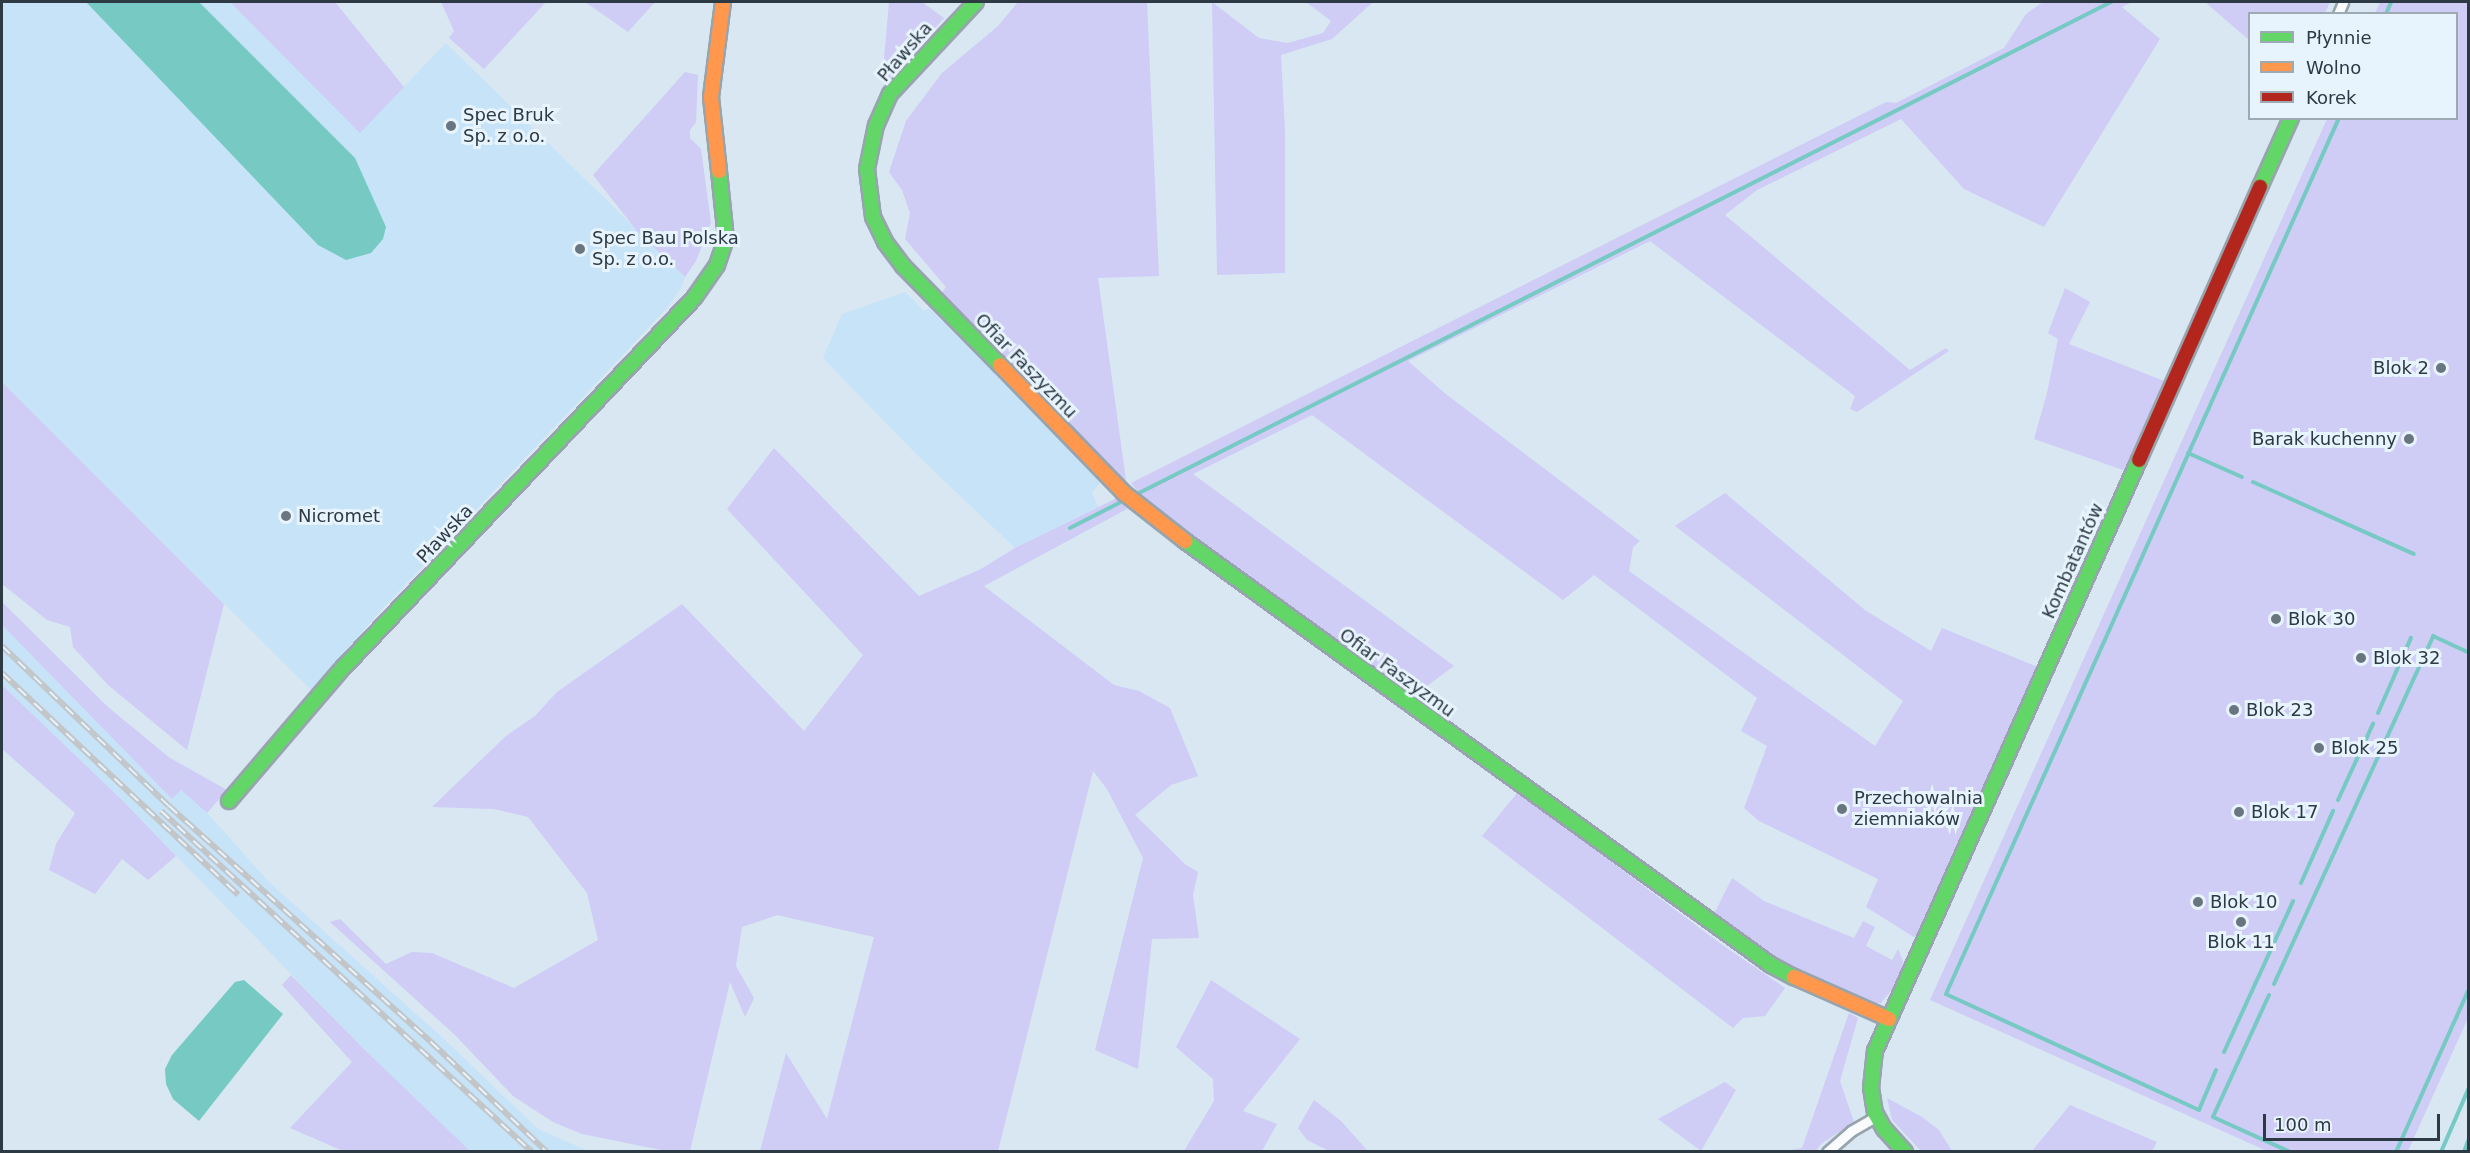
<!DOCTYPE html>
<html>
<head>
<meta charset="utf-8">
<style>
	body { margin:0 }
	#map { position:relative; width:2470px; height:1153px; overflow:hidden; background:#d8e7f2; font-family:"DejaVu Sans",sans-serif }
	div>[style] { position:absolute }
	.built>* { inset:0; background:#c7e3f8 }
	.green>* { inset:0; background:#cfccf6 }
	.water>* { inset:0; background:#76cac3 }
	.stream>* { height:4px; margin:-2px; padding:0 2px; transform-origin:2px; border-radius:2px; background:#76cac3 }
	.roads { filter:drop-shadow(2px 0 #98a4ad) drop-shadow(-2px 0 #98a4ad) drop-shadow(0 2px #98a4ad) drop-shadow(0 -2px #98a4ad) }
	.street>* { height:9px; margin:-4.5px; padding:0 4.5px; transform-origin:4.5px; border-radius:4.5px; background:#f9fbfd }
	.fast>* { height:14px; margin:-7px; padding:0 7px; transform-origin:7px; border-radius:7px; background:#63d668 }
	.slow>* { height:14px; margin:-7px; padding:0 7px; transform-origin:7px; border-radius:7px; background:#ff974d }
	.jam>* { height:14px; margin:-7px; padding:0 7px; transform-origin:7px; border-radius:7px; background:#b3261e }
	.rail>* { height:6px; margin-top:-3px; transform-origin:0; background:repeating-linear-gradient(90deg,#e7f3fd 0 11px,#c2c6c8 0 22px); box-sizing:border-box; border-block:2px solid #c2c6c8 }
	.dots>* { width:16px; height:16px; translate:-50% -50%; box-sizing:border-box; border:3px solid #e7f3fd; border-radius:50% }
	span { translate:-50% -50%; white-space:nowrap; text-align:center; line-height:1.15; -webkit-text-stroke:6px #e7f3fd; paint-order:stroke }
	.street-label { font-size:18px; color:#2d3943 }
	.poi-label { font-size:18px; color:#2d3943 }
	.left { translate:0 -50%; text-align:left }
	.right { translate:-100% -50%; text-align:right }
	.frame { position:absolute; inset:0; border:3px solid #2d3943; pointer-events:none }
	.legend { position:absolute; left:2248px; top:12px; width:210px; height:108px; box-sizing:border-box; background:#e7f3fd; border:2px solid #9da9b3; margin:0; padding:8px 10px; list-style:none; font-size:18px; color:#2d3943 }
	.legend li { display:flex; align-items:center; gap:12px; height:30px }
	.legend b { width:30px; border:2px solid #9da9b3 }
	.scale { position:absolute; left:2263px; top:1114px; width:177px; height:27px; box-sizing:border-box; border:3px solid #2d3943; border-top:0; padding-left:8px; font-size:18px; line-height:21px; white-space:nowrap; color:#2d3943; -webkit-text-stroke:4px #e7f3fd; paint-order:stroke }
</style>
</head>
<body>
<div id="map">
	<div class="built">
		<div style="clip-path:polygon(2px 2px,230px 2px,360px 132px,446px 43px,685px 277px,681px 288px,667px 308px,384px 607px,311px 690px,2px 382px)"></div>
		<div style="clip-path:polygon(905px 292px,924px 311px,929px 308px,1101px 481px,1092px 493px,1098px 507px,1015px 548px,915px 453px,823px 358px,842px 314px)"></div>
		<div style="clip-path:polygon(2px 625px,172px 799px,181px 790px,210px 816px,269px 882px,444px 1039px,538px 1129px,588px 1151px,470px 1151px,366px 1051px,125px 803px,2px 685px)"></div>
	</div>
	<div class="green">
		<div style="clip-path:polygon(230px 2px,335px 2px,404px 87px,360px 133px)"></div>
		<div style="clip-path:polygon(441px 2px,546px 2px,484px 69px,449px 38px,454px 31px)"></div>
		<div style="clip-path:polygon(585px 2px,655px 2px,628px 32px)"></div>
		<div style="clip-path:polygon(889px 2px,922px 2px,944px 18px,888px 80px,883px 70px)"></div>
		<div style="clip-path:polygon(1018px 2px,1147px 2px,1159px 276px,1098px 278px,1126px 480px,1119px 477px,941px 294px,946px 287px,905px 239px,910px 213px,902px 190px,889px 172px,906px 121px,942px 73px,998px 26px)"></div>
		<div style="clip-path:polygon(1212px 2px,1259px 38px,1288px 43px,1323px 33px,1331px 21px,1306px 2px,1373px 2px,1332px 39px,1281px 55px,1285px 132px,1285px 273px,1217px 275px)"></div>
		<div style="clip-path:polygon(2043px 2px,2132px 2px,2122px 7px,2160px 39px,2044px 227px,1964px 189px,1901px 119px,1757px 190px,1725px 215px,1910px 370px,1946px 348px,1949px 351px,1857px 412px,1850px 409px,1855px 396px,1650px 241px,1408px 361px,1447px 395px,1640px 541px,1633px 547px,1629px 571px,1875px 746px,1903px 701px,1675px 526px,1725px 493px,1865px 610px,1931px 651px,1942px 628px,2038px 667px,1917px 939px,1866px 907px,1878px 879px,1759px 821px,1744px 808px,1767px 746px,1741px 731px,1757px 698px,1594px 575px,1563px 600px,1312px 415px,1193px 474px,1454px 666px,1408px 700px,1147px 503px,1131px 483px,1886px 102px,1896px 103px,2004px 48px,2026px 14px)"></div>
		<div style="clip-path:polygon(2205px 2px,2330px 2px,2325px 13px,2250px 14px,2249px 40px)"></div>
		<div style="clip-path:polygon(2380px 2px,2468px 2px,2468px 1018px,2408px 1151px,2267px 1151px,1930px 1000px,2327px 119px,2456px 118px,2456px 14px,2375px 13px)"></div>
		<div style="clip-path:polygon(685px 72px,698px 75px,696px 122px,690px 130px,690px 138px,701px 149px,711px 223px,696px 261px,685px 277px,637px 231px,593px 175px)"></div>
		<div style="clip-path:polygon(2065px 288px,2090px 302px,2069px 344px,2167px 382px,2126px 471px,2034px 439px,2047px 393px,2058px 339px,2048px 333px)"></div>
		<div style="clip-path:polygon(2px 382px,224px 604px,187px 750px,108px 685px,73px 647px,70px 627px,47px 620px,2px 584px)"></div>
		<div style="clip-path:polygon(774px 448px,919px 596px,981px 569px,1015px 548px,1117px 498px,1127px 509px,984px 586px,1114px 685px,1139px 691px,1170px 708px,1198px 776px,1171px 785px,1135px 815px,1186px 865px,1198px 872px,1193px 895px,1199px 938px,1152px 939px,1138px 1069px,1095px 1050px,1143px 858px,1107px 789px,1093px 771px,998px 1151px,760px 1151px,786px 1053px,827px 1119px,874px 937px,777px 915px,742px 927px,736px 966px,754px 998px,745px 1017px,730px 982px,690px 1151px,671px 1152px,582px 1134px,553px 1122px,513px 1096px,455px 1035px,330px 922px,340px 919px,386px 964px,412px 952px,432px 953px,514px 988px,598px 940px,587px 893px,528px 817px,494px 809px,432px 807px,506px 736px,535px 716px,557px 692px,682px 604px,804px 731px,863px 655px,727px 509px)"></div>
		<div style="clip-path:polygon(2px 602px,108px 707px,170px 758px,227px 790px,207px 813px,181px 790px,172px 799px,2px 625px)"></div>
		<div style="clip-path:polygon(2px 685px,125px 803px,176px 856px,148px 880px,122px 859px,95px 894px,49px 870px,56px 844px,75px 813px,2px 749px)"></div>
		<div style="clip-path:polygon(1518px 792px,1721px 944px,1785px 988px,1765px 1016px,1743px 1018px,1733px 1028px,1482px 836px)"></div>
		<div style="clip-path:polygon(1732px 878px,1764px 901px,1854px 938px,1863px 921px,1875px 927px,1866px 946px,1892px 960px,1898px 949px,1904px 964px,1898px 982px,1881px 1003px,1865px 1004px,1770px 959px,1713px 916px)"></div>
		<div style="clip-path:polygon(291px 975px,366px 1051px,470px 1151px,343px 1151px,290px 1128px,352px 1062px,282px 985px)"></div>
		<div style="clip-path:polygon(1211px 980px,1300px 1039px,1243px 1111px,1277px 1124px,1262px 1151px,1184px 1151px,1214px 1101px,1213px 1079px,1176px 1047px)"></div>
		<div style="clip-path:polygon(1849px 1013px,1858px 1018px,1840px 1081px,1854px 1122px,1821px 1144px,1816px 1151px,1785px 1151px,1802px 1148px)"></div>
		<div style="clip-path:polygon(1725px 1082px,1736px 1090px,1701px 1151px,1658px 1119px)"></div>
		<div style="clip-path:polygon(1887px 1098px,1922px 1117px,1939px 1130px,1952px 1151px,1921px 1151px,1892px 1120px)"></div>
		<div style="clip-path:polygon(1314px 1100px,1341px 1121px,1366px 1149px,1364px 1151px,1329px 1151px,1307px 1140px,1298px 1128px)"></div>
		<div style="clip-path:polygon(2070px 1105px,2157px 1142px,2152px 1151px,2032px 1151px)"></div>
	</div>
	<div class="water">
		<div style="clip-path:polygon(86px 2px,199px 2px,355px 158px,386px 227px,383px 239px,371px 253px,346px 260px,318px 245px)"></div>
		<div style="clip-path:polygon(244px 980px,283px 1014px,199px 1121px,173px 1099px,166px 1084px,165px 1069px,172px 1055px,235px 982px)"></div>
	</div>
	<div class="stream">
		<div style="left:2386px;top:14px;width:13px;rotate:-67deg"></div>
		<div style="left:2188px;top:453px;width:59px;rotate:24deg"></div>
		<div style="left:2253px;top:482px;width:176px;rotate:24.1deg"></div>
		<div style="left:1139px;top:493px;width:1089px;rotate:-26.8deg"></div>
		<div style="left:1070px;top:528px;width:55px;rotate:-27deg"></div>
		<div style="left:2378px;top:713px;width:82px;rotate:-66.3deg"></div>
		<div style="left:2338px;top:800px;width:84px;rotate:-65.3deg"></div>
		<div style="left:2301px;top:883px;width:79px;rotate:-66deg"></div>
		<div style="left:2274px;top:984px;width:383px;rotate:-65.4deg"></div>
		<div style="left:2433px;top:636px;width:38px;rotate:25deg"></div>
		<div style="left:2269px;top:995px;width:134px;rotate:114.7deg"></div>
		<div style="left:2213px;top:1117px;width:85px;rotate:24.4deg"></div>
		<div style="left:2224px;top:1052px;width:166px;rotate:-65.4deg"></div>
		<div style="left:2216px;top:1070px;width:43px;rotate:113deg"></div>
		<div style="left:2199px;top:1110px;width:278px;rotate:-155.4deg"></div>
		<div style="left:1946px;top:994px;width:960px;rotate:-65.84deg"></div>
		<div style="left:2396px;top:1152px;width:176px;rotate:-65.9deg"></div>
		<div style="left:2441px;top:1152px;width:68px;rotate:-66.5deg"></div>
		<div style="left:2464px;top:1152px;width:12px;rotate:-70deg"></div>
	</div>
	<div class="roads">
		<div class="street">
			<div style="left:2338px;top:14px;width:13px;rotate:-67deg"></div>
			<div style="left:1827px;top:1152px;width:32px;rotate:-41deg"></div>
			<div style="left:1851px;top:1131px;width:30px;rotate:-30deg"></div>
		</div>
		<div class="fast">
			<div style="left:976px;top:2px;width:126px;rotate:133.1deg"></div>
			<div style="left:890px;top:94px;width:34px;rotate:114deg"></div>
			<div style="left:876px;top:125px;width:45px;rotate:101.6deg"></div>
			<div style="left:867px;top:169px;width:48px;rotate:82.9deg"></div>
			<div style="left:873px;top:217px;width:28px;rotate:64deg"></div>
			<div style="left:885px;top:242px;width:30px;rotate:53deg"></div>
			<div style="left:903px;top:266px;width:139px;rotate:45.6deg"></div>
			<div style="left:2260px;top:187px;width:76px;rotate:-65.8deg"></div>
			<div style="left:1185px;top:541px;width:723px;rotate:35.89deg"></div>
			<div style="left:1771px;top:965px;width:26px;rotate:28deg"></div>
			<div style="left:229px;top:801px;width:171px;rotate:-49.5deg"></div>
			<div style="left:340px;top:671px;width:514px;rotate:-46.5deg"></div>
			<div style="left:694px;top:298px;width:40px;rotate:-55.1deg"></div>
			<div style="left:717px;top:265px;width:28px;rotate:-71deg"></div>
			<div style="left:726px;top:239px;width:68px;rotate:-95.9deg"></div>
			<div style="left:1905px;top:1152px;width:31px;rotate:-132deg"></div>
			<div style="left:1884px;top:1129px;width:18px;rotate:-119deg"></div>
			<div style="left:1875px;top:1113px;width:25px;rotate:-99deg"></div>
			<div style="left:1871px;top:1088px;width:37px;rotate:-84deg"></div>
			<div style="left:1875px;top:1051px;width:647px;rotate:-65.93deg"></div>
		</div>
		<div class="slow">
			<div style="left:719px;top:171px;width:74px;rotate:-96.2deg"></div>
			<div style="left:711px;top:97px;width:96px;rotate:-82.8deg"></div>
			<div style="left:1000px;top:365px;width:178px;rotate:45.9deg"></div>
			<div style="left:1124px;top:493px;width:78px;rotate:38.2deg"></div>
			<div style="left:1794px;top:977px;width:104px;rotate:23.9deg"></div>
		</div>
		<div class="jam">
			<div style="left:2139px;top:460px;width:299px;rotate:-66.1deg"></div>
		</div>
	</div>
	<div class="rail">
		<div style="left:2px;top:646px;width:231px;rotate:43.8deg"></div>
		<div style="left:169px;top:806px;width:353px;rotate:42deg"></div>
		<div style="left:431px;top:1042px;width:160px;rotate:43.5deg"></div>
		<div style="left:2px;top:673px;width:324px;rotate:43.2deg"></div>
		<div style="left:161px;top:811px;width:504px;rotate:42.59deg"></div>
	</div>
	<div class="dots">
		<div style="left:451px;top:126px;background:#697680"></div>
		<div style="left:580px;top:249px;background:#697680"></div>
		<div style="left:2441px;top:368px;background:#697680"></div>
		<div style="left:2409px;top:439px;background:#697680"></div>
		<div style="left:286px;top:516px;background:#697680"></div>
		<div style="left:2276px;top:619px;background:#697680"></div>
		<div style="left:2361px;top:658px;background:#697680"></div>
		<div style="left:2234px;top:710px;background:#697680"></div>
		<div style="left:2319px;top:748px;background:#697680"></div>
		<div style="left:1842px;top:809px;background:#697680"></div>
		<div style="left:2239px;top:812px;background:#697680"></div>
		<div style="left:2198px;top:902px;background:#697680"></div>
		<div style="left:2241px;top:922px;background:#697680"></div>
	</div>
	<div class="street-label">
		<span style="left:905px;top:52px;rotate:-49deg">Pławska</span>
		<span style="left:1026px;top:366px;rotate:46deg">Ofiar Faszyzmu</span>
		<span style="left:445px;top:534px;rotate:-47deg">Pławska</span>
		<span style="left:2073px;top:561px;rotate:-66deg">Kombatantów</span>
		<span style="left:1397px;top:673px;rotate:36deg">Ofiar Faszyzmu</span>
	</div>
	<div class="poi-label">
		<span class="left" style="left:463px;top:126px">Spec Bruk<br>Sp. z o.o.</span>
		<span class="left" style="left:592px;top:249px">Spec Bau Polska<br>Sp. z o.o.</span>
		<span class="right" style="left:2429px;top:368px">Blok 2</span>
		<span class="right" style="left:2397px;top:439px">Barak kuchenny</span>
		<span class="left" style="left:298px;top:516px">Nicromet</span>
		<span class="left" style="left:2288px;top:619px">Blok 30</span>
		<span class="left" style="left:2373px;top:658px">Blok 32</span>
		<span class="left" style="left:2246px;top:710px">Blok 23</span>
		<span class="left" style="left:2331px;top:748px">Blok 25</span>
		<span class="left" style="left:1854px;top:809px">Przechowalnia<br>ziemniaków</span>
		<span class="left" style="left:2251px;top:812px">Blok 17</span>
		<span class="left" style="left:2210px;top:902px">Blok 10</span>
		<span style="left:2241px;top:942px">Blok 11</span>
	</div>
	<div class="frame"></div>
	<ul class="legend">
	<li><b style="height:8px;background:#63d668"></b>Płynnie</li>
	<li><b style="height:8px;background:#ff974d"></b>Wolno</li>
	<li><b style="height:8px;background:#b3261e"></b>Korek</li>
	</ul>
	<div class="scale">100 m</div>
</div>
</body>
</html>
